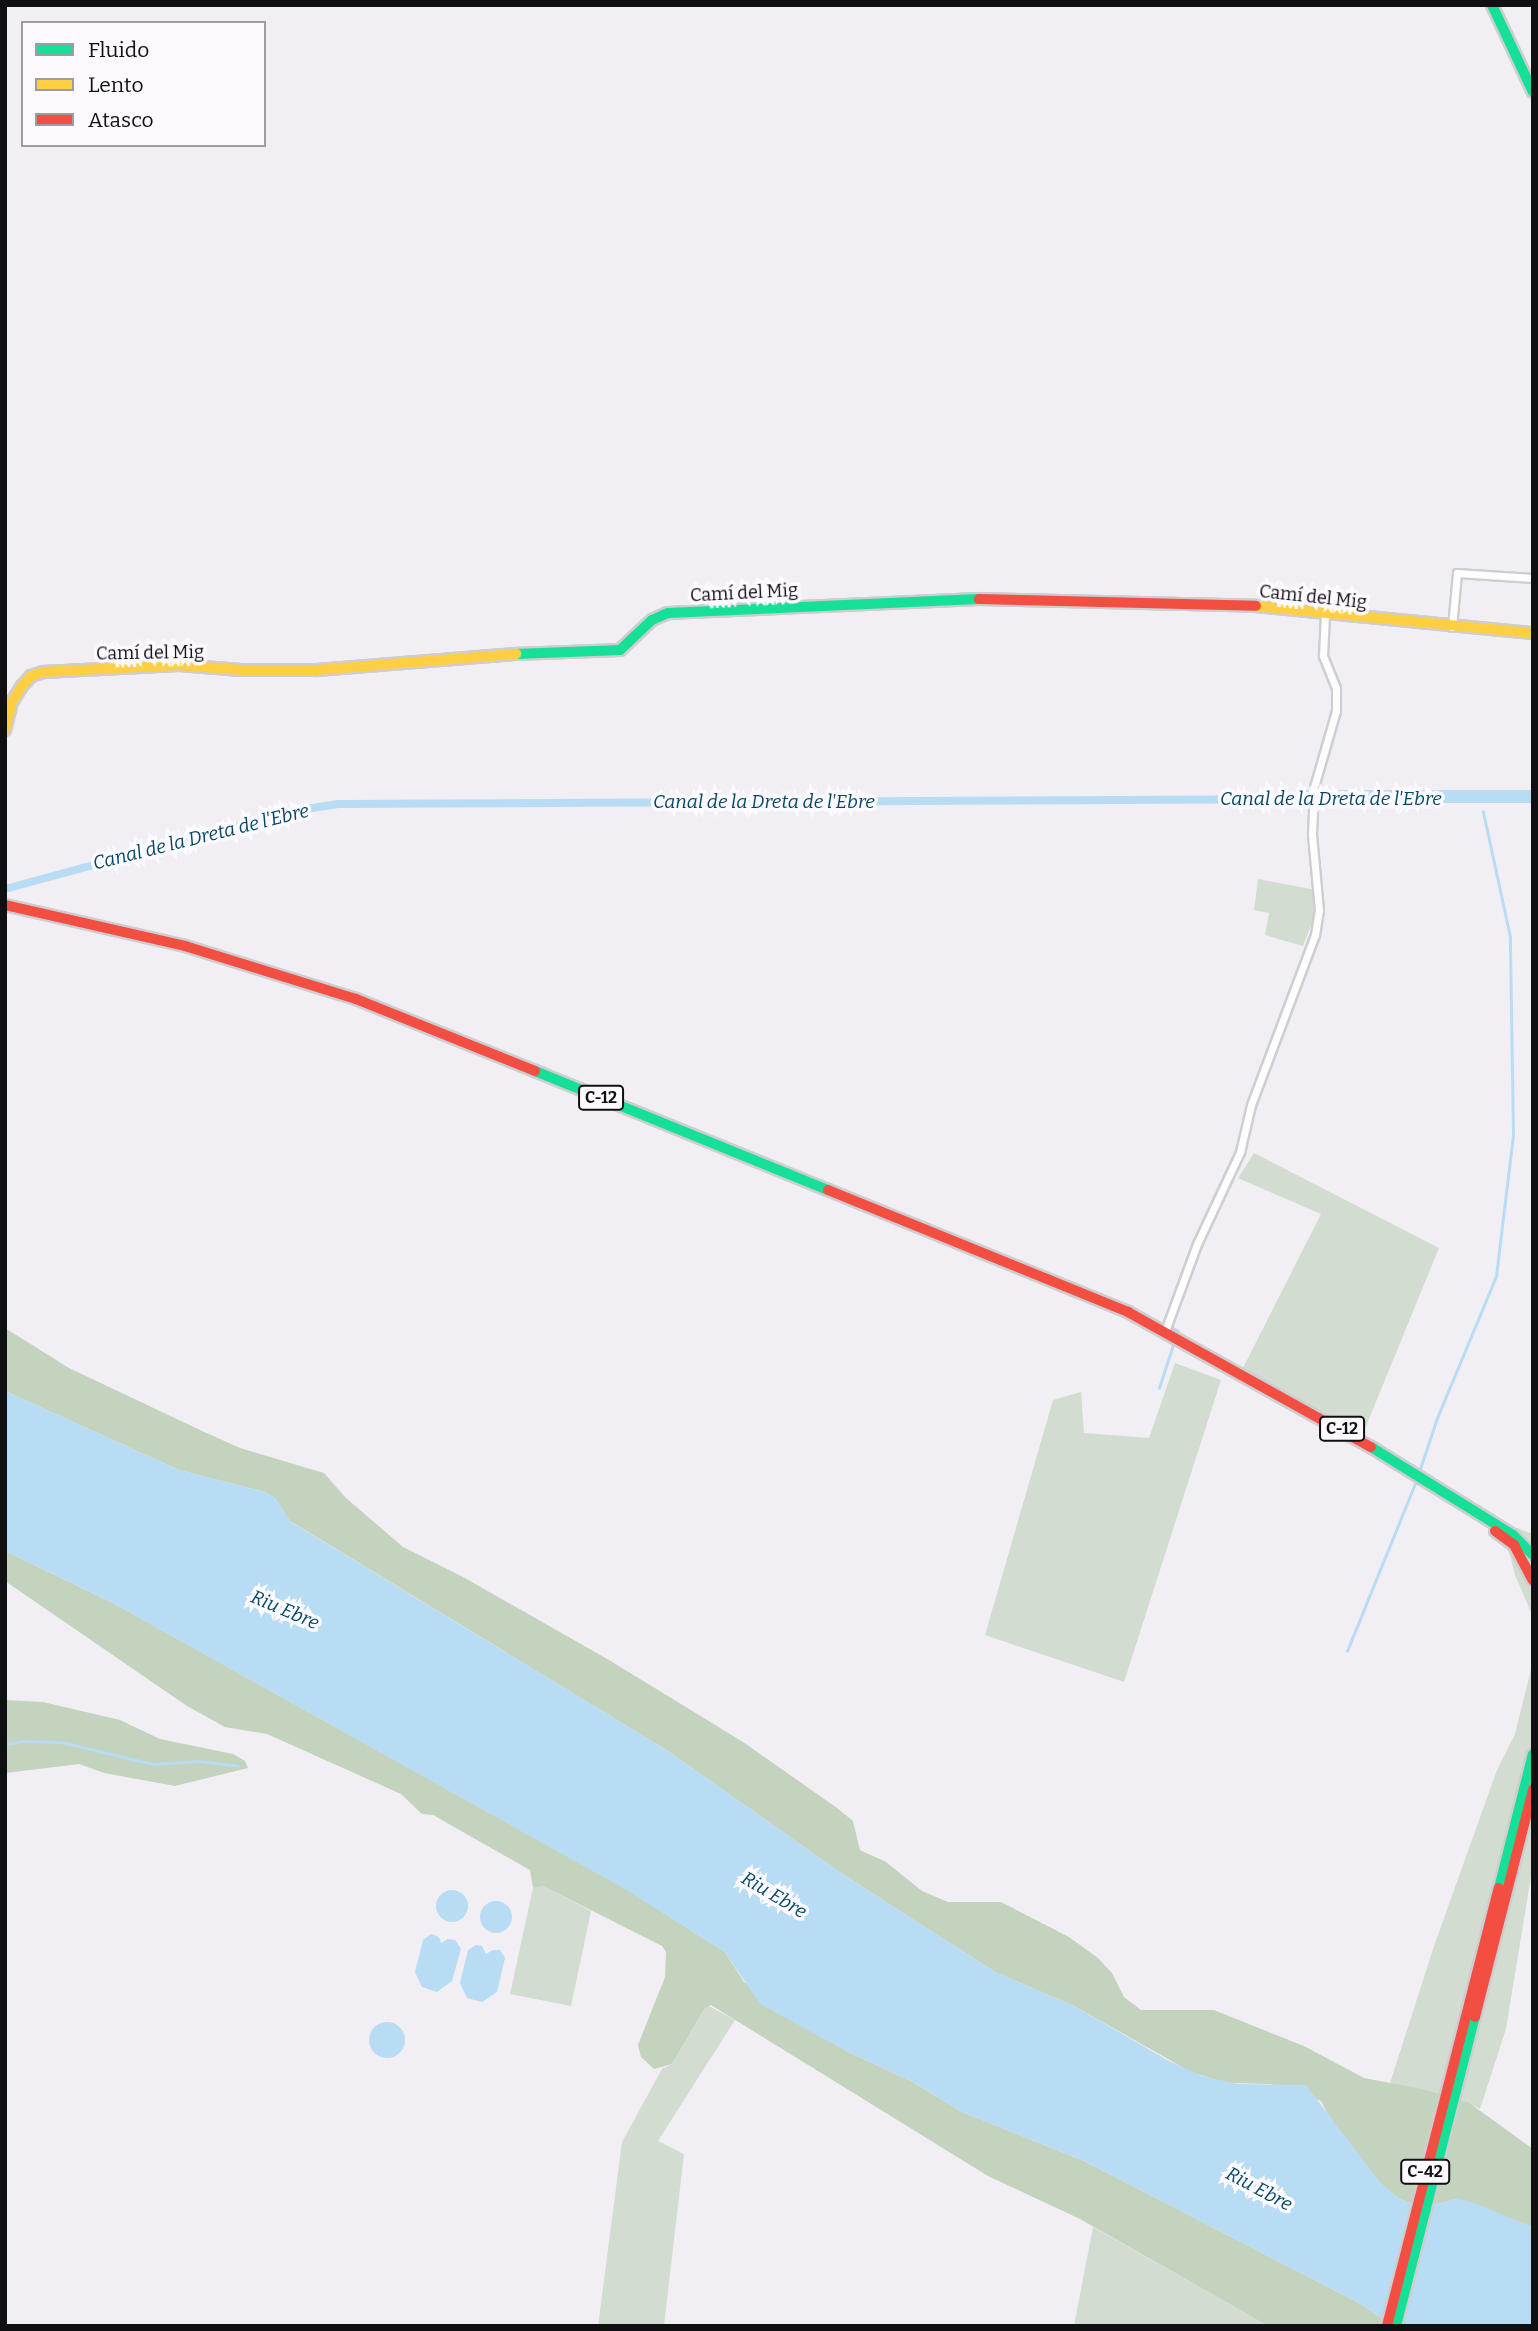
<!DOCTYPE html>
<html>
<head>
<meta charset="utf-8">
<style>
	body { margin:0 }
	#map { position:relative; width:1538px; height:2331px; overflow:hidden; background:#f1eff4; font-family:Bitter,serif }
	div>[style] { position:absolute }
	.green>* { inset:0; background:#d3dcd0 }
	.forest>* { inset:0; background:#c3d3be }
	.water>* { inset:0; background:#b8dcf3; transform-origin:0 0 }
	.round { border-radius:50% }
	.stream>* { height:2.5px; margin:-1.25px; padding:0 1.25px; transform-origin:1.25px; border-radius:1.25px; background:#b8dcf3 }
	.canal>* { height:8px; margin:-4px; padding:0 4px; transform-origin:4px; border-radius:4px; background:#b8dcf3 }
	.roads { filter:drop-shadow(2px 0 #cecdd1) drop-shadow(-2px 0 #cecdd1) drop-shadow(0 2px #cecdd1) drop-shadow(0 -2px #cecdd1) }
	.street>* { height:7px; margin:-3.5px; padding:0 3.5px; transform-origin:3.5px; border-radius:3.5px; background:#fdfdfd }
	.fast>* { height:10px; margin:-5px; padding:0 5px; transform-origin:5px; border-radius:5px; background:#16e098 }
	.slow>* { height:10px; margin:-5px; padding:0 5px; transform-origin:5px; border-radius:5px; background:#ffcf43 }
	.jam>* { height:10px; margin:-5px; padding:0 5px; transform-origin:5px; border-radius:5px; background:#f24e42 }
	span { translate:-50% -50%; white-space:nowrap; text-align:center; line-height:1.15; -webkit-text-stroke:7px #fcfaff; paint-order:stroke }
	.shield-label span { padding:2px 5px; background:#fcfaff; border:2px solid; border-radius:5px; -webkit-text-stroke-width:0 }
	.shield-label { font-size:16px; color:#100f12; font-weight:700 }
	.street-label { font-size:18px; color:#100f12 }
	.water-label { font-size:19px; color:#024866; font-style:italic }
	.frame { position:absolute; inset:0; border:7px solid #100f12; pointer-events:none }
	.legend { position:absolute; left:21px; top:21px; width:245px; height:126px; box-sizing:border-box; background:#fcfaff; border:2px solid #9e9ca0; margin:0; padding:9px 12px; list-style:none; font-size:21px; color:#100f12 }
	.legend li { display:flex; align-items:center; gap:14px; height:35px }
	.legend b { width:35px; border:2px solid #9e9ca0 }
</style>
</head>
<body>
<div id="map">
	<div class="green">
		<div style="clip-path:polygon(1258px 879px,1316px 890px,1315px 915px,1303px 946px,1265px 935px,1269px 913px,1254px 910px)"></div>
		<div style="clip-path:polygon(1254px 1153px,1439px 1248px,1362px 1436px,1243px 1368px,1321px 1214px,1238px 1178px)"></div>
		<div style="clip-path:polygon(1175px 1363px,1221px 1380px,1124px 1682px,985px 1635px,1053px 1400px,1081px 1392px,1084px 1433px,1149px 1438px)"></div>
		<div style="clip-path:polygon(1517px 1528px,1533px 1534px,1533px 1617px,1515px 1575px,1509px 1551px)"></div>
		<div style="clip-path:polygon(1533px 1661px,1533px 1864px,1506px 2029px,1480px 2109px,1462px 2100px,1390px 2083px,1434px 1946px,1497px 1770px,1515px 1734px)"></div>
		<div style="clip-path:polygon(543px 1886px,591px 1911px,571px 2006px,510px 1994px,533px 1888px)"></div>
		<div style="clip-path:polygon(707px 2005px,735px 2020px,658px 2141px,684px 2154px,664px 2326px,598px 2326px,622px 2142px,662px 2069px,672px 2064px)"></div>
		<div style="clip-path:polygon(1093px 2227px,1268px 2326px,1074px 2326px)"></div>
	</div>
	<div class="forest">
		<div style="clip-path:polygon(5px 1328px,69px 1368px,200px 1430px,240px 1448px,324px 1473px,346px 1498px,403px 1547px,463px 1577px,609px 1660px,743px 1742px,837px 1808px,853px 1821px,860px 1850px,886px 1862px,922px 1891px,948px 1902px,1001px 1902px,1069px 1937px,1098px 1958px,1112px 1973px,1124px 1997px,1141px 2010px,1214px 2010px,1304px 2046px,1364px 2078px,1422px 2089px,1468px 2102px,1533px 2149px,1533px 2227px,1456px 2199px,1422px 2208px,1400px 2199px,1382px 2185px,1332px 2122px,1321px 2101px,1271px 2084px,1226px 2083px,1191px 2072px,1074px 2006px,995px 1972px,841px 1873px,668px 1751px,290px 1521px,275px 1498px,265px 1492px,179px 1470px,5px 1391px)"></div>
		<div style="clip-path:polygon(5px 1551px,113px 1603px,624px 1888px,725px 1952px,744px 1982px,846px 2051px,911px 2081px,962px 2112px,1084px 2161px,1357px 2302px,1394px 2326px,1268px 2326px,1080px 2219px,988px 2176px,711px 2005px,705px 2008px,672px 2064px,654px 2069px,641px 2057px,638px 2045px,665px 1977px,666px 1952px,662px 1946px,543px 1886px,533px 1888px,530px 1870px,433px 1815px,422px 1814px,401px 1794px,267px 1734px,225px 1727px,187px 1706px,5px 1581px)"></div>
		<div style="clip-path:polygon(5px 1700px,43px 1702px,120px 1720px,160px 1739px,233px 1754px,245px 1761px,248px 1768px,175px 1786px,104px 1773px,79px 1764px,5px 1773px)"></div>
	</div>
	<div class="water">
		<div style="left:1533px;top:790px;width:13px;height:228px;rotate:90deg"></div>
		<div style="clip-path:polygon(5px 1391px,179px 1470px,265px 1492px,275px 1498px,291px 1522px,668px 1751px,841px 1873px,995px 1972px,1074px 2006px,1169px 2061px,1202px 2076px,1237px 2084px,1306px 2085px,1382px 2185px,1400px 2199px,1422px 2208px,1456px 2199px,1469px 2201px,1533px 2227px,1533px 2326px,1394px 2326px,1357px 2302px,1084px 2161px,962px 2112px,911px 2081px,846px 2051px,760px 2004px,725px 1952px,623px 1888px,113px 1603px,5px 1551px)"></div>
		<div class="round" style="left:436px;top:1890px;width:32px;height:32px"></div>
		<div class="round" style="left:480px;top:1901px;width:32px;height:32px"></div>
		<div style="clip-path:polygon(431px 1934px,439px 1937px,441px 1943px,448px 1939px,455px 1940px,461px 1949px,452px 1981px,437px 1992px,422px 1987px,415px 1972px,423px 1940px)"></div>
		<div style="clip-path:polygon(476px 1945px,482px 1946px,486px 1954px,493px 1950px,500px 1950px,505px 1958px,497px 1992px,482px 2002px,467px 1998px,460px 1983px,468px 1950px)"></div>
		<div class="round" style="left:369px;top:2022px;width:36px;height:36px"></div>
	</div>
	<div class="stream">
		<div style="left:1165px;top:1319px;width:76px;rotate:-69.9deg"></div>
		<div style="left:1173px;top:1328px;width:6px;rotate:31deg"></div>
		<div style="left:1159px;top:1388px;width:45px;rotate:-72deg"></div>
		<div style="left:1419px;top:1472px;width:57px;rotate:-71.6deg"></div>
		<div style="left:1437px;top:1418px;width:154px;rotate:-67.4deg"></div>
		<div style="left:1496px;top:1276px;width:141px;rotate:-83.1deg"></div>
		<div style="left:1513px;top:1136px;width:199px;rotate:-90.9deg"></div>
		<div style="left:1510px;top:937px;width:128px;rotate:-102.2deg"></div>
		<div style="left:1347px;top:1651px;width:186px;rotate:-67.9deg"></div>
		<div style="left:5px;top:1744px;width:20px;rotate:-9deg"></div>
		<div style="left:25px;top:1741px;width:37px;rotate:2deg"></div>
		<div style="left:62px;top:1742px;width:94px;rotate:13.6deg"></div>
		<div style="left:153px;top:1764px;width:46px;rotate:-3.7deg"></div>
		<div style="left:199px;top:1761px;width:39px;rotate:7deg"></div>
	</div>
	<div class="canal">
		<div style="left:5px;top:889px;width:298px;rotate:-15.2deg"></div>
		<div style="left:293px;top:811px;width:46px;rotate:-8.8deg"></div>
		<div style="left:338px;top:804px;width:975px;rotate:-0.29deg"></div>
	</div>
	<div class="roads">
		<div class="street">
			<div style="left:1452px;top:627px;width:54px;rotate:-84.7deg"></div>
			<div style="left:1457px;top:573px;width:76px;rotate:3.8deg"></div>
			<div style="left:1165px;top:1331px;width:93px;rotate:-69.8deg"></div>
			<div style="left:1197px;top:1244px;width:102px;rotate:-64.9deg"></div>
			<div style="left:1240px;top:1152px;width:48px;rotate:-76.8deg"></div>
			<div style="left:1251px;top:1105px;width:182px;rotate:-69.4deg"></div>
			<div style="left:1315px;top:935px;width:25px;rotate:-81deg"></div>
			<div style="left:1319px;top:910px;width:75px;rotate:-95.3deg"></div>
			<div style="left:1312px;top:835px;width:48px;rotate:-87.6deg"></div>
			<div style="left:1314px;top:787px;width:79px;rotate:-73.9deg"></div>
			<div style="left:1336px;top:711px;width:23px;rotate:-90deg"></div>
			<div style="left:1336px;top:688px;width:35px;rotate:-112deg"></div>
			<div style="left:1323px;top:656px;width:41px;rotate:-87.2deg"></div>
		</div>
		<div class="fast">
			<div style="left:1492px;top:5px;width:96px;rotate:64.8deg"></div>
			<div style="left:516px;top:654px;width:104px;rotate:-2.2deg"></div>
			<div style="left:620px;top:650px;width:44px;rotate:-43.2deg"></div>
			<div style="left:652px;top:620px;width:17px;rotate:-24deg"></div>
			<div style="left:668px;top:613px;width:311px;rotate:-2.6deg"></div>
			<div style="left:535px;top:1071px;width:316px;rotate:22.1deg"></div>
			<div style="left:1371px;top:1447px;width:167px;rotate:31.8deg"></div>
			<div style="left:1513px;top:1535px;width:28px;rotate:45deg"></div>
			<div style="left:1499px;top:1888px;width:138px;rotate:-75.8deg"></div>
			<div style="left:1396px;top:2326px;width:319px;rotate:-75.7deg"></div>
		</div>
		<div class="slow">
			<div style="left:1256px;top:606px;width:278px;rotate:5.6deg"></div>
			<div style="left:5px;top:730px;width:29px;rotate:-76deg"></div>
			<div style="left:12px;top:702px;width:19px;rotate:-58deg"></div>
			<div style="left:22px;top:686px;width:13px;rotate:-48deg"></div>
			<div style="left:31px;top:676px;width:13px;rotate:-18deg"></div>
			<div style="left:43px;top:672px;width:136px;rotate:-2.9deg"></div>
			<div style="left:179px;top:665px;width:62px;rotate:4.6deg"></div>
			<div style="left:241px;top:670px;width:75px"></div>
			<div style="left:316px;top:670px;width:201px;rotate:-4.6deg"></div>
		</div>
		<div class="jam">
			<div style="left:979px;top:599px;width:277px;rotate:1.4deg"></div>
			<div style="left:5px;top:905px;width:185px;rotate:12.8deg"></div>
			<div style="left:185px;top:946px;width:179px;rotate:17.2deg"></div>
			<div style="left:356px;top:999px;width:193px;rotate:21.9deg"></div>
			<div style="left:828px;top:1190px;width:324px;rotate:22.1deg"></div>
			<div style="left:1128px;top:1312px;width:278px;rotate:29.1deg"></div>
			<div style="left:1495px;top:1531px;width:24px;rotate:36deg"></div>
			<div style="left:1514px;top:1545px;width:40px;rotate:62deg"></div>
			<div style="left:1475px;top:2017px;width:235px;rotate:-75.7deg"></div>
			<div style="left:1387px;top:2326px;width:452px;rotate:-75.7deg"></div>
		</div>
	</div>
	<div class="shield-label">
		<span style="left:601px;top:1098px">C-12</span>
		<span style="left:1342px;top:1429px">C-12</span>
		<span style="left:1425px;top:2172px">C-42</span>
	</div>
	<div class="street-label">
		<span style="left:744px;top:593px;rotate:-3deg">Camí del Mig</span>
		<span style="left:1313px;top:597px;rotate:6deg">Camí del Mig</span>
		<span style="left:150px;top:653px;rotate:-1deg">Camí del Mig</span>
	</div>
	<div class="water-label">
		<span style="left:1331px;top:799px">Canal de la Dreta de l'Ebre</span>
		<span style="left:764px;top:802px">Canal de la Dreta de l'Ebre</span>
		<span style="left:201px;top:837px;rotate:-14deg">Canal de la Dreta de l'Ebre</span>
		<span style="left:285px;top:1610px;rotate:23deg">Riu Ebre</span>
		<span style="left:774px;top:1895px;rotate:31deg">Riu Ebre</span>
		<span style="left:1259px;top:2189px;rotate:28deg">Riu Ebre</span>
	</div>
	<div class="frame"></div>
	<ul class="legend">
	<li><b style="height:9px;background:#16e098"></b>Fluido</li>
	<li><b style="height:9px;background:#ffcf43"></b>Lento</li>
	<li><b style="height:9px;background:#f24e42"></b>Atasco</li>
	</ul>
</div>
</body>
</html>
